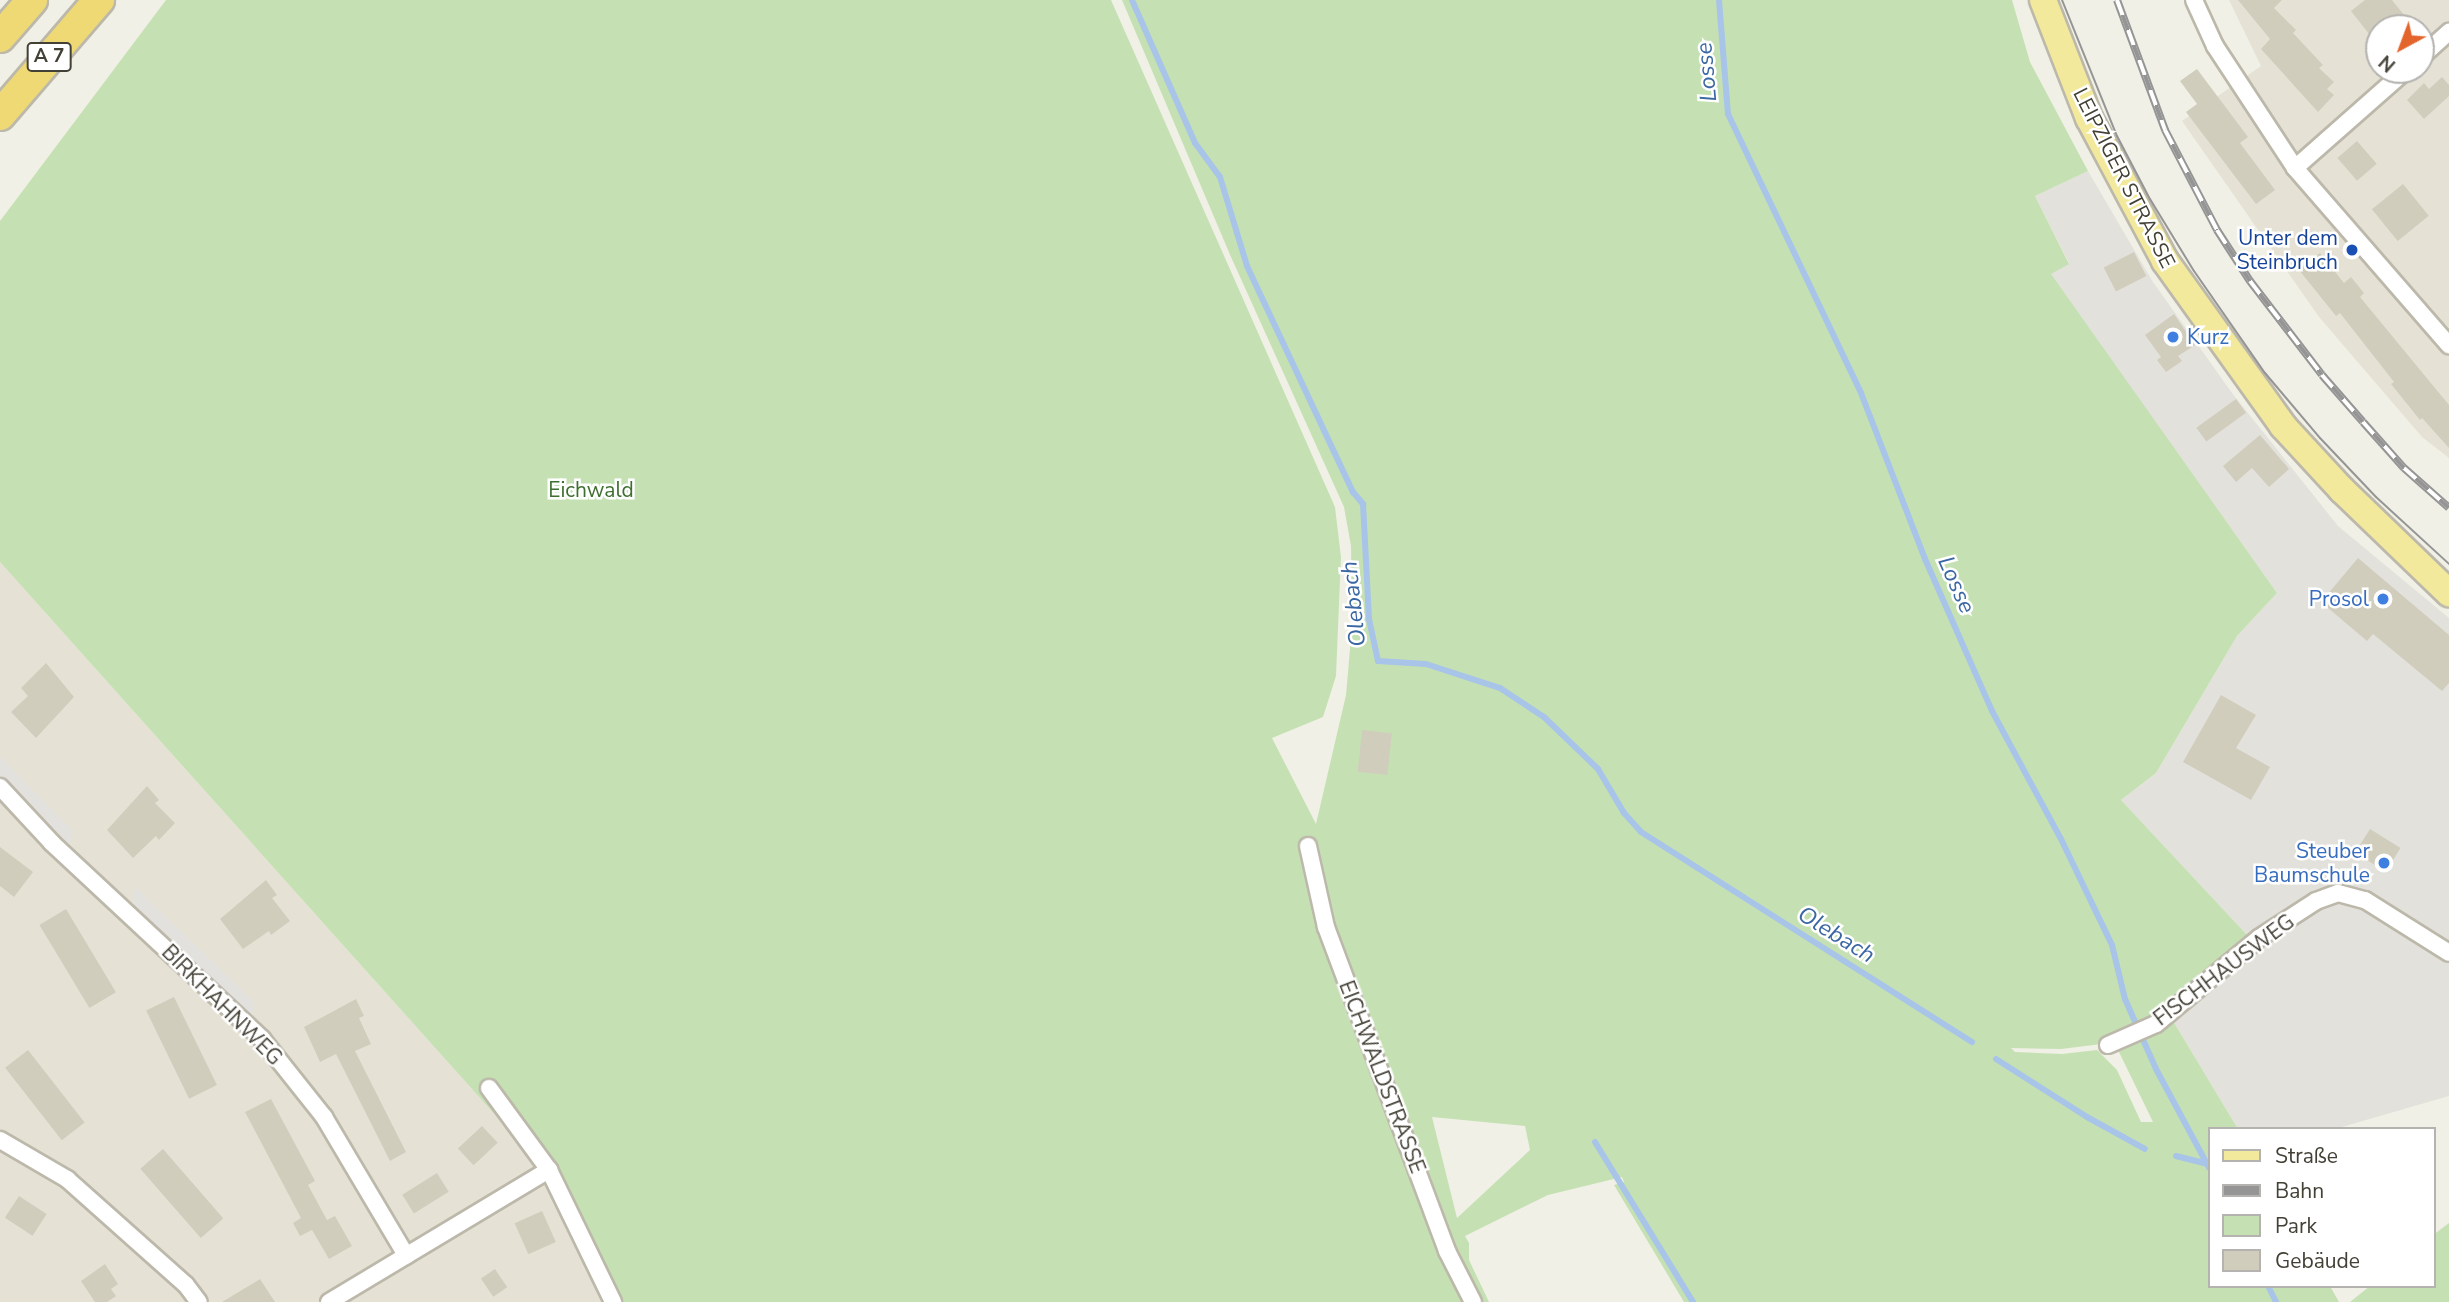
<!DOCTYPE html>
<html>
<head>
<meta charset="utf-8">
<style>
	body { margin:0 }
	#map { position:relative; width:2449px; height:1302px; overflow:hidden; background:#f1f0e6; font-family:"Nunito Sans",sans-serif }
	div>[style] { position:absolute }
	.residential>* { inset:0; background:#e5e2d5 }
	.industrial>* { inset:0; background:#e3e1db }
	.green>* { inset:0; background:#c5e1b3 }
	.parking>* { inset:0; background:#e3e1de }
	.stream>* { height:6px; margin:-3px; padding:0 3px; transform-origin:3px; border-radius:3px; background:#a8c4e8 }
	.building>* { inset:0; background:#d1cdbd; transform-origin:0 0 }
	.roads { filter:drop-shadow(2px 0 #bcb8aa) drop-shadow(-2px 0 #bcb8aa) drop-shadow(0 2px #bcb8aa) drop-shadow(0 -2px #bcb8aa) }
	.minor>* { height:16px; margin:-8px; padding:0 8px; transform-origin:8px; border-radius:8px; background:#fff }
	.primary>* { height:26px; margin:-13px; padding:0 13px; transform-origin:13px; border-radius:13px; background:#f3e99d }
	.motorway>* { height:30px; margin:-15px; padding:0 15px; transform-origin:15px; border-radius:15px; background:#eed974 }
	.tram>* { height:2px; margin:-1px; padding:0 1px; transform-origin:1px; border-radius:1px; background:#959595 }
	.rail>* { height:8px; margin-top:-4px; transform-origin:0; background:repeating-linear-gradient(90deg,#fff 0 16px,#959595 0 32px); box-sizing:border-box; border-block:2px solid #959595 }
	.dots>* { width:19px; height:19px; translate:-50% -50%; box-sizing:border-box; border:4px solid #fff; border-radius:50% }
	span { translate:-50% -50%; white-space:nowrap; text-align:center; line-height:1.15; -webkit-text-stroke:5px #fff; paint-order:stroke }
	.shield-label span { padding:2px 5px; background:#fff; border:2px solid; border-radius:5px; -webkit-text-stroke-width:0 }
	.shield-label { font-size:19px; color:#434036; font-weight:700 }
	.street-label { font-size:21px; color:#434036 }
	.transit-label { font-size:21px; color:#164399 }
	.right { translate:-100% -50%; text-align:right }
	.shop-label { font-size:21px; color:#366cbe }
	.left { translate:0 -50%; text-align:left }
	.park-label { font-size:21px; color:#3e6f30 }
	.water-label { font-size:23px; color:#3b67a3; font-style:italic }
	.legend { position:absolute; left:2208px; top:1127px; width:228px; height:161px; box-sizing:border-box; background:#fff; border:2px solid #b4b3af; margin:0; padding:9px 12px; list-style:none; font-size:21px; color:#434036 }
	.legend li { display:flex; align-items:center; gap:14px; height:35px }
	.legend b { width:35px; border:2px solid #b4b3af }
	.north { position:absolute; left:2365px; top:14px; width:70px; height:70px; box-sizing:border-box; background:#fff; border:2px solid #b4b3af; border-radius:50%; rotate:221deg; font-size:19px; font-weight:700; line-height:28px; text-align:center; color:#434036 }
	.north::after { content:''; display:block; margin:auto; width:24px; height:32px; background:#e3652c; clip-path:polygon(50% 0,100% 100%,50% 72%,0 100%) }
</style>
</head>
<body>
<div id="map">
	<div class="residential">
		<div style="clip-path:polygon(evenodd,2229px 0,2449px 0,2449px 458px,2422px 437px,2319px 317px,2182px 121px,2261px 66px,2229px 0,2379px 28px,2421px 28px,2421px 70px,2379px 70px,2379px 28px)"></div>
		<div style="clip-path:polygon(0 562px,540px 1165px,607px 1302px,0 1302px)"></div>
	</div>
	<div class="industrial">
		<div style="clip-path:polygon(2088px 171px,2153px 282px,2232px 393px,2338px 526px,2449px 618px,2449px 1096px,2335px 1129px,2238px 1129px,2164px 1006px,2248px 936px,2121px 800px,2156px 773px,2237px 636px,2277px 593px,2050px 274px,2069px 263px,2035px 196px)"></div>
	</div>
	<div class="green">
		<div style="clip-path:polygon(evenodd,166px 0,1111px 0,1335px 507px,1341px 557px,1336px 676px,1323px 717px,1272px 738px,1316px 824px,1346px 695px,1352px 626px,1351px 546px,1344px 507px,1231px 257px,1122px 0,2012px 0,2030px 62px,2088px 171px,2035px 196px,2069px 264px,2051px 274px,2277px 593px,2237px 636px,2156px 773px,2121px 800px,2248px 936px,2164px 1006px,2238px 1129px,2209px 1129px,2209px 1286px,2330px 1286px,2339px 1302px,1684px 1302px,1614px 1185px,1624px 1182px,1622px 1177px,1548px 1195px,1465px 1236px,1469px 1243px,1469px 1260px,1489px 1302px,607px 1302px,540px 1165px,0 562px,0 221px,166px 0,2102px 1044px,2119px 1052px,2153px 1122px,2141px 1122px,2117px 1070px,2097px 1050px,2062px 1054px,2015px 1052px,2011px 1048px,2061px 1049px,2102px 1044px,166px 0,1432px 1117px,1525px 1126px,1530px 1150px,1457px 1218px,1432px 1117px)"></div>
		<div style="clip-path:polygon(2449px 1223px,2449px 1302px,2350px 1302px,2370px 1286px,2433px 1286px,2433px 1235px)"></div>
	</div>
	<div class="parking">
		<div style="clip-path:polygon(0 757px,73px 831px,69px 849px,0 778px)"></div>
		<div style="clip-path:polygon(135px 887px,254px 1002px,251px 1021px,132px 904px)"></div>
	</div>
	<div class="stream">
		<div style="left:1132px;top:0;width:156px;rotate:66.2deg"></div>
		<div style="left:1195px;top:143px;width:42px;rotate:53.7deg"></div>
		<div style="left:1220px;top:177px;width:93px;rotate:73.1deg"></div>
		<div style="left:1247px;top:266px;width:250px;rotate:64.9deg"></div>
		<div style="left:1353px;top:492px;width:16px;rotate:50deg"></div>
		<div style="left:1363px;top:504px;width:115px;rotate:87deg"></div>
		<div style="left:1369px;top:619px;width:43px;rotate:77.9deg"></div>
		<div style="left:1378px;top:661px;width:48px;rotate:3.6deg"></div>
		<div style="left:1426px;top:664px;width:78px;rotate:18deg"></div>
		<div style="left:1500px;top:688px;width:53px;rotate:33.4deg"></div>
		<div style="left:1544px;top:717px;width:75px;rotate:43.9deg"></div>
		<div style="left:1598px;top:769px;width:51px;rotate:59.4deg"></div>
		<div style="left:1624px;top:813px;width:25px;rotate:48deg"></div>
		<div style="left:1641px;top:832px;width:392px;rotate:32.4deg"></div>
		<div style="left:1719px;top:0;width:114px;rotate:85.5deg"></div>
		<div style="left:1728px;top:114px;width:309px;rotate:64.5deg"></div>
		<div style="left:1861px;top:393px;width:178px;rotate:68.9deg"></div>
		<div style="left:1925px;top:559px;width:166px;rotate:66.2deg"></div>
		<div style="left:1992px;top:711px;width:145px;rotate:61.7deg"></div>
		<div style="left:2061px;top:839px;width:118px;rotate:64.3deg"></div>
		<div style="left:2112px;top:945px;width:56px;rotate:76.5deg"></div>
		<div style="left:2125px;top:999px;width:77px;rotate:66.1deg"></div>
		<div style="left:2156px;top:1069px;width:112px;rotate:61.8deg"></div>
		<div style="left:1996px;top:1059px;width:108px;rotate:32.5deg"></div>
		<div style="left:2087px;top:1117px;width:66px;rotate:28.9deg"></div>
		<div style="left:1595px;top:1142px;width:188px;rotate:58.5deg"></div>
		<div style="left:2176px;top:1156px;width:32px;rotate:14deg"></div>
		<div style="left:2268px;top:1286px;width:18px;rotate:63deg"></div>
	</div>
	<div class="building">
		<div style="clip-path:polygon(2238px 0,2282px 0,2274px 8px,2296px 30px,2293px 33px,2323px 65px,2319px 68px,2334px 82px,2327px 89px,2334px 95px,2318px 112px,2261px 49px,2270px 39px)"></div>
		<div style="clip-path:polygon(2365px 0,2392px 0,2404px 15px,2387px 28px,2379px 28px,2379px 34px,2373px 39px,2351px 11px)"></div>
		<div style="clip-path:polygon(2197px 69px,2248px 137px,2240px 143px,2275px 190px,2256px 204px,2186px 112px,2197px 104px,2180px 81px)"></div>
		<div style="clip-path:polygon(2442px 77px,2449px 85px,2449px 96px,2424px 119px,2407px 100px,2424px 83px,2429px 89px)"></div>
		<div style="left:2357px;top:141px;width:30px;height:26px;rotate:49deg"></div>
		<div style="left:2403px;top:184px;width:41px;height:40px;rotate:51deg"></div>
		<div style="left:2134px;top:252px;width:27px;height:34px;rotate:63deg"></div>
		<div style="clip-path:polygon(2320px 253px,2344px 283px,2351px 277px,2364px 293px,2360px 297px,2449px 405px,2449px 448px,2422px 418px,2420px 420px,2391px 384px,2394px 382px,2340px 313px,2336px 316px,2299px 270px)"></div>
		<div style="clip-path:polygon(2174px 314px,2195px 345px,2178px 356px,2182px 361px,2166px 372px,2157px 360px,2161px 357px,2145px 335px)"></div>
		<div style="left:2236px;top:399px;width:17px;height:49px;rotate:54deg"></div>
		<div style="clip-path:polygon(2260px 435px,2289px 469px,2269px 487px,2252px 468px,2236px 482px,2223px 466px)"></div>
		<div style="clip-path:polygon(2358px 558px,2449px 635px,2449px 683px,2442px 691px,2373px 634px,2367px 641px,2321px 602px)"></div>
		<div style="clip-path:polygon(46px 663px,74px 697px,36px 738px,11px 712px,28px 696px,21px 688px)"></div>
		<div style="clip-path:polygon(2221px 695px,2256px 715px,2236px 748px,2270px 767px,2251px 800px,2183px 762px)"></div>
		<div style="left:1362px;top:730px;width:30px;height:42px;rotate:6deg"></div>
		<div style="clip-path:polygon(147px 786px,159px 800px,155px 803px,175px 823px,159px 840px,156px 836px,133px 858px,107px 830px)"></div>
		<div style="left:2370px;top:829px;width:36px;height:28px;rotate:32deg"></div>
		<div style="clip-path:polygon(0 847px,33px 872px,14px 897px,0 886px)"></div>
		<div style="clip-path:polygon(266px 880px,277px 895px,272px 898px,290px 921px,271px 935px,269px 931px,243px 949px,220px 919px)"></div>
		<div style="left:66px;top:909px;width:97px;height:31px;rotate:59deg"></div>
		<div style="left:174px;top:997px;width:98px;height:31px;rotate:64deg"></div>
		<div style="clip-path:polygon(356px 999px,364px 1016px,359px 1018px,371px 1044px,355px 1051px,406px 1152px,390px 1161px,336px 1054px,320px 1062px,304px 1027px)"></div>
		<div style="left:28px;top:1050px;width:92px;height:29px;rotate:52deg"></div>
		<div style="clip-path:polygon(271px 1099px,315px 1181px,308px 1185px,327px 1220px,335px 1216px,352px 1246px,329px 1259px,312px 1230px,300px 1236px,293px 1223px,301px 1218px,245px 1112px)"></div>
		<div style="left:482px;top:1126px;width:23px;height:33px;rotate:47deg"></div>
		<div style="left:163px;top:1149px;width:92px;height:30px;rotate:49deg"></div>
		<div style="left:437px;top:1173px;width:22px;height:41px;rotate:58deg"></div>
		<div style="left:19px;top:1196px;width:33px;height:26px;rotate:33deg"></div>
		<div style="left:542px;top:1211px;width:34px;height:30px;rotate:66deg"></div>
		<div style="clip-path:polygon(105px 1264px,118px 1284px,111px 1289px,116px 1296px,107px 1302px,95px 1302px,81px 1281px)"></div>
		<div style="left:495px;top:1269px;width:22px;height:17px;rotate:56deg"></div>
		<div style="clip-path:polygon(260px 1279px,275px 1302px,222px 1302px)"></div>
	</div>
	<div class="roads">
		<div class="minor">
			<div style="left:2194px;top:0;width:51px;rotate:65.5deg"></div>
			<div style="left:2215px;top:46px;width:146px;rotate:56.7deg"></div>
			<div style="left:2295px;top:168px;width:235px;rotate:49deg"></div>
			<div style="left:2421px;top:57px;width:38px;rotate:-42deg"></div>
			<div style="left:2295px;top:168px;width:148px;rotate:-41.4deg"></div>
			<div style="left:0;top:787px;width:76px;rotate:47.1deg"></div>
			<div style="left:52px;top:843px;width:287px;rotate:43deg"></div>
			<div style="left:262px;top:1039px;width:100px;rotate:51.5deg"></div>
			<div style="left:324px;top:1117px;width:161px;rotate:59.3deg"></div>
			<div style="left:1308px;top:846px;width:83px;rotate:77.5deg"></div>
			<div style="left:1326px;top:927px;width:346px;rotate:69.5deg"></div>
			<div style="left:1447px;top:1251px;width:57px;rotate:63deg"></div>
			<div style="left:2108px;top:1045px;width:52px;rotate:-23.6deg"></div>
			<div style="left:2156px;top:1024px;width:134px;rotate:-39.9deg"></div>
			<div style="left:2259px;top:938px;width:68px;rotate:-33deg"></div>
			<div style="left:2316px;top:901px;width:23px;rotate:-20deg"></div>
			<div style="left:2338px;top:893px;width:28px;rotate:15deg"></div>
			<div style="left:2365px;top:900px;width:99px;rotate:32.2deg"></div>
			<div style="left:489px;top:1088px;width:102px;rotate:53.8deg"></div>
			<div style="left:549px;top:1170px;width:147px;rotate:64.1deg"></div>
			<div style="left:0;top:1140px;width:78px;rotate:30.2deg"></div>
			<div style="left:67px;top:1179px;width:159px;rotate:41.7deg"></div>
			<div style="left:186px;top:1285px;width:21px;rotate:53deg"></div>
			<div style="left:329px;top:1302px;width:257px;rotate:-31deg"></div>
		</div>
		<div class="primary">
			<div style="left:2043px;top:0;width:127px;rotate:68.7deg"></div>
			<div style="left:2089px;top:118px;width:162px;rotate:62deg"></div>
			<div style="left:2165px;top:261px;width:203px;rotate:54.4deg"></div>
			<div style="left:2283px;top:426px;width:87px;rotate:47.3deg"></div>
			<div style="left:2342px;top:490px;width:149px;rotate:43.9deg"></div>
		</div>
		<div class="motorway">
			<div style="left:0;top:37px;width:49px;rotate:-49.1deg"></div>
			<div style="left:0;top:115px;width:152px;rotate:-49.3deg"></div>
		</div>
	</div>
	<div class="tram">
		<div style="left:2062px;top:0;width:147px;rotate:68deg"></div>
		<div style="left:2117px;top:136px;width:71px;rotate:62.4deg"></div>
		<div style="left:2150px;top:199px;width:84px;rotate:58.6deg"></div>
		<div style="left:2194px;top:271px;width:124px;rotate:55.2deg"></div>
		<div style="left:2265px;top:373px;width:85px;rotate:49.8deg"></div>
		<div style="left:2320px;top:438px;width:81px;rotate:46.5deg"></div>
		<div style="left:2376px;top:497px;width:99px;rotate:42.5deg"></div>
	</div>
	<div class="rail">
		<div style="left:2117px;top:0;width:139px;rotate:69.7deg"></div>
		<div style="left:2165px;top:130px;width:113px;rotate:62.5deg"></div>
		<div style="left:2217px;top:230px;width:61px;rotate:57.1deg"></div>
		<div style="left:2250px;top:281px;width:118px;rotate:52.5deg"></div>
		<div style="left:2322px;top:375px;width:62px;rotate:48.9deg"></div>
		<div style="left:2363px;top:422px;width:62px;rotate:48.3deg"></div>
		<div style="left:2404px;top:468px;width:60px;rotate:41.6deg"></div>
	</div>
	<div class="dots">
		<div style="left:2352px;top:250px;background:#1a4fb4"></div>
		<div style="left:2173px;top:337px;background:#3f7fe0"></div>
		<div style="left:2383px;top:599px;background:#3f7fe0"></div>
		<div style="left:2384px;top:863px;background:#3f7fe0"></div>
	</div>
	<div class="shield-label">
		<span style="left:49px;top:57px">A 7</span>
	</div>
	<div class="street-label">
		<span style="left:2124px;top:178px;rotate:63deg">LEIPZIGER STRASSE</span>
		<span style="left:2224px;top:970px;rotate:-37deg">FISCHHAUSWEG</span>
		<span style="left:222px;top:1005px;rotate:45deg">BIRKHAHNWEG</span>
		<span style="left:1382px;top:1077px;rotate:69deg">EICHWALDSTRASSE</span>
	</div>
	<div class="transit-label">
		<span class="right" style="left:2338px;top:250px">Unter dem<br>Steinbruch</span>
	</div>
	<div class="shop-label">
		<span class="left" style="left:2187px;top:337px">Kurz</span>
		<span class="right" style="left:2369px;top:599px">Prosol</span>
		<span class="right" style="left:2370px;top:863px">Steuber<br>Baumschule</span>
	</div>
	<div class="park-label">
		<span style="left:591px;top:490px">Eichwald</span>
	</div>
	<div class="water-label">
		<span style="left:1707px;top:72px;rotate:-95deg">Losse</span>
		<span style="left:1956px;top:585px;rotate:66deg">Losse</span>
		<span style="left:1354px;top:604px;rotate:-96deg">Olebach</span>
		<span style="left:1836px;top:935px;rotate:32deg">Olebach</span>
	</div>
	<ul class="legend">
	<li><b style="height:9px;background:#f3e99d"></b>Straße</li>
	<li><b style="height:9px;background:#959595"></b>Bahn</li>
	<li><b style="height:19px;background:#c5e1b3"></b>Park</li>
	<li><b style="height:19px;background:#d1cdbd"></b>Gebäude</li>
	</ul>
	<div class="north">N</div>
</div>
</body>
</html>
